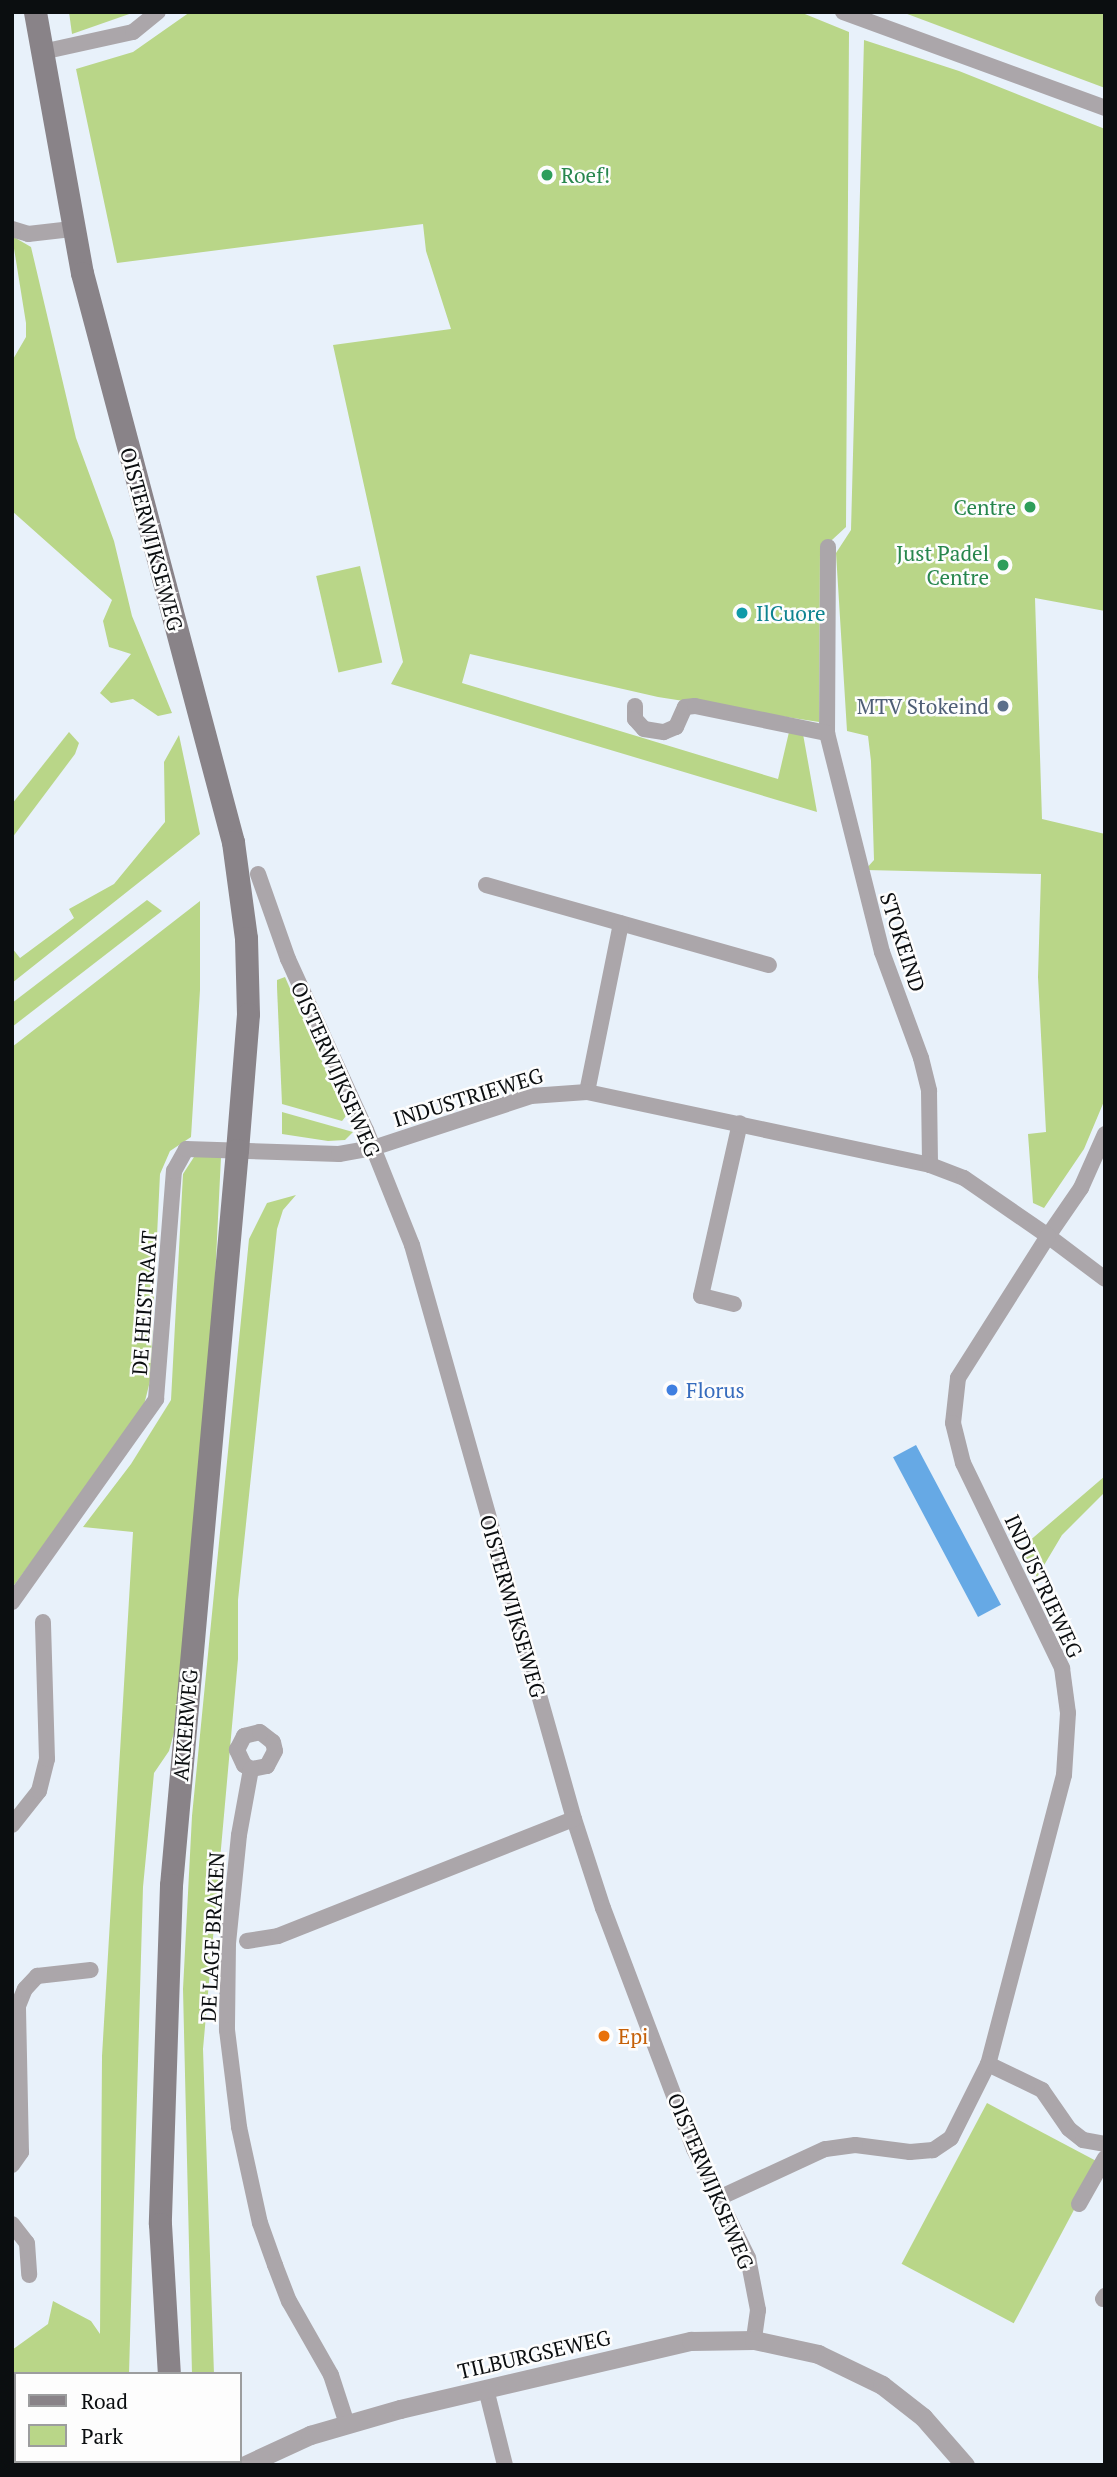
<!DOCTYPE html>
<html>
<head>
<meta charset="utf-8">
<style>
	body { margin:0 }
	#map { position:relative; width:1117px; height:2477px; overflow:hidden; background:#e8f1fa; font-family:"PT Serif",serif }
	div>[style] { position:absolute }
	.green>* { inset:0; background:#b9d688; transform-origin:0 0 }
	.water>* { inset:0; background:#66a9e5; transform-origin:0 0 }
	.minor>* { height:16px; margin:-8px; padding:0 8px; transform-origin:8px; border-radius:8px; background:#aba6aa }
	.tertiary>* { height:19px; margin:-9.5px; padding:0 9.5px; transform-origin:9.5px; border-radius:9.5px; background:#aba6aa }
	.secondary>* { height:23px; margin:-11.5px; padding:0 11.5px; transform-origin:11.5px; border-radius:11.5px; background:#898388 }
	.dots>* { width:19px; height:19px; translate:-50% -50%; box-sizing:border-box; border:4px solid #fdfdfd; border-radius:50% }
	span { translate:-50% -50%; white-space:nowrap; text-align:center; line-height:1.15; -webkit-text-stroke:5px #fdfdfd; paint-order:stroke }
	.leisure-label { font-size:21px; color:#27864d }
	.left { translate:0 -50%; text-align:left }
	.right { translate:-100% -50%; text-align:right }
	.street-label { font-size:21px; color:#0b0e10 }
	.culture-label { font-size:21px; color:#0d838f }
	.service-label { font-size:21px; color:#4e5e75 }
	.shop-label { font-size:21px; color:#366cbe }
	.food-label { font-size:21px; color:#c56008 }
	.frame { position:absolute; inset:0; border:14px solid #0b0e10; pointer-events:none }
	.legend { position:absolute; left:14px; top:2372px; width:228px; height:91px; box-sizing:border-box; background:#fdfdfd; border:2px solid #9c9d9e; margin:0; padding:9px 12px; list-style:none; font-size:21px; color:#0b0e10 }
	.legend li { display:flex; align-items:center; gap:14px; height:35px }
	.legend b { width:35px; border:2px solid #9c9d9e }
</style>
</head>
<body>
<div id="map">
	<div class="green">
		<div style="clip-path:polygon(69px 12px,135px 12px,72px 34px)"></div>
		<div style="clip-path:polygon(190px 12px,800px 12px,849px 32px,846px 527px,820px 551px,819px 722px,658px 697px,470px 654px,462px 683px,778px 779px,789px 732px,803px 734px,817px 812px,391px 684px,403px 662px,333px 345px,451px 329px,426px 251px,423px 224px,117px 263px,76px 69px,133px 52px)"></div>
		<div style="clip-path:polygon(902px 12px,1105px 12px,1105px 88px,1030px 60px)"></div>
		<div style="clip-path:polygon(864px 40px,959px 71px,1105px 129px,1105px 611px,1035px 598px,1042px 819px,1105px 834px,1105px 1099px,1084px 1149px,1044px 1208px,1033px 1203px,1028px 1134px,1046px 1132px,1038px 977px,1041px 874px,865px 870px,874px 860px,871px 761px,868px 736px,847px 731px,836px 553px,851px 530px)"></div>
		<div style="clip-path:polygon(12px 236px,31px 247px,76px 438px,114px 541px,132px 616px,172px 713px,158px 716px,133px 699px,111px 703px,100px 693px,131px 654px,109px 647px,103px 621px,112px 600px,12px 511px,12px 361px,26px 337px,26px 323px)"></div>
		<div style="left:360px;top:566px;width:99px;height:45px;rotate:77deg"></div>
		<div style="clip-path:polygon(69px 732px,79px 743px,75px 754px,12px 838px,12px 804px)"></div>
		<div style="clip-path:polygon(179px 735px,200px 834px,12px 983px,12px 948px,20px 958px,74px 918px,69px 909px,114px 884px,165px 822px,164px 762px)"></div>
		<div style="clip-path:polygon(147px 900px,162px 911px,12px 1027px,12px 1003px)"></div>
		<div style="clip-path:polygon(200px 901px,200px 990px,191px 1137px,170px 1151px,160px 1174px,150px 1381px,142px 1413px,12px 1588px,12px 1047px)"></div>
		<div style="clip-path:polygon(285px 977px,346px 1116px,342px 1121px,282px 1104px,277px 987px,277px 980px)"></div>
		<div style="clip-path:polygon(282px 1112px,353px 1132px,345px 1140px,328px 1141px,282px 1134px)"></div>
		<div style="clip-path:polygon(194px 1157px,221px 1157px,211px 1361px,179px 1714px,169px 1751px,154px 1773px,143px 1887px,129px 2374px,16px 2374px,16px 2461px,40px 2461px,12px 2465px,12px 2350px,48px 2324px,53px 2301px,91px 2321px,100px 2334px,102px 2056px,133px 1532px,83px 1527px,131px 1464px,171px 1400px,183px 1174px)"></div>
		<div style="clip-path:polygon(296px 1195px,283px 1210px,277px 1229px,238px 1600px,238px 1659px,203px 2049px,214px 2374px,192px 2374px,183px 1989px,192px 1816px,249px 1239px,267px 1203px)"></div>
		<div style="clip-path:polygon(1105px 1476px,1105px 1492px,1062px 1535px,1037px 1577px,1020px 1549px)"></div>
		<div style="left:987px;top:2103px;width:127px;height:182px;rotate:28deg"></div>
	</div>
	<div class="water">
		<div style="left:916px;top:1445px;width:181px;height:26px;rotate:62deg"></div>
	</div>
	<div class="minor">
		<div style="left:843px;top:12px;width:279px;rotate:20.1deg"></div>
		<div style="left:42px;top:52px;width:93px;rotate:-12.4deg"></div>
		<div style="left:133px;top:32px;width:32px;rotate:-39deg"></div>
		<div style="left:12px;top:229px;width:17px;rotate:17deg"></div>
		<div style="left:28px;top:234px;width:44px;rotate:-6.5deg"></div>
		<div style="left:828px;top:547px;width:186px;rotate:90.3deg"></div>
		<div style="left:827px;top:733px;width:226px;rotate:75.9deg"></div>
		<div style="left:882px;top:952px;width:113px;rotate:69.8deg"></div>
		<div style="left:921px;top:1058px;width:34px;rotate:76deg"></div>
		<div style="left:929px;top:1091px;width:74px;rotate:89.2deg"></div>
		<div style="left:635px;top:706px;width:13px;rotate:90deg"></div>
		<div style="left:635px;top:719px;width:13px;rotate:48deg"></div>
		<div style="left:644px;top:729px;width:20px;rotate:9deg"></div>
		<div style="left:664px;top:732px;width:13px;rotate:-23deg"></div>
		<div style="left:676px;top:727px;width:22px;rotate:-66deg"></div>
		<div style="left:685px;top:707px;width:10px;rotate:-6deg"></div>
		<div style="left:695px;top:706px;width:135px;rotate:11.6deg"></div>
		<div style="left:258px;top:874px;width:90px;rotate:70.6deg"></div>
		<div style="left:288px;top:959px;width:188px;rotate:65.5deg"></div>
		<div style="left:366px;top:1130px;width:124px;rotate:68.2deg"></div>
		<div style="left:412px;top:1245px;width:596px;rotate:74.24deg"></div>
		<div style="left:574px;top:1819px;width:94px;rotate:72deg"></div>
		<div style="left:603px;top:1908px;width:258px;rotate:69.3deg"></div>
		<div style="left:694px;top:2149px;width:122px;rotate:63.6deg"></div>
		<div style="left:748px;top:2258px;width:53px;rotate:79.1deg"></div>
		<div style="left:758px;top:2310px;width:30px;rotate:98deg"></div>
		<div style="left:486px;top:885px;width:294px;rotate:15.8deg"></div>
		<div style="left:587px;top:1092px;width:172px;rotate:-78.6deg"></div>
		<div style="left:1105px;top:1134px;width:59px;rotate:114deg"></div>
		<div style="left:1081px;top:1188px;width:58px;rotate:124.5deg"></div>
		<div style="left:1048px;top:1236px;width:71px;rotate:37deg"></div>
		<div style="left:734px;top:1304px;width:34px;rotate:-166deg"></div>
		<div style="left:701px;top:1296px;width:177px;rotate:-77.3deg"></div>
		<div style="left:12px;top:1602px;width:249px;rotate:-54.6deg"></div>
		<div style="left:156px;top:1399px;width:229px;rotate:-85.5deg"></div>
		<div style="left:174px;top:1171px;width:25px;rotate:-61deg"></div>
		<div style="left:186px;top:1149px;width:153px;rotate:1.9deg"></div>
		<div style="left:339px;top:1154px;width:35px;rotate:-10deg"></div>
		<div style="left:373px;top:1148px;width:166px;rotate:-18.2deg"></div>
		<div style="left:531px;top:1096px;width:56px;rotate:-4.1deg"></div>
		<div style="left:587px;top:1092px;width:351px;rotate:12deg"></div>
		<div style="left:930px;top:1165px;width:36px;rotate:21deg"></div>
		<div style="left:964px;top:1178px;width:102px;rotate:34.6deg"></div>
		<div style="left:1048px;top:1236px;width:168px;rotate:122.4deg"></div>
		<div style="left:958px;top:1378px;width:45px;rotate:96.3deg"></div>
		<div style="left:953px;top:1423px;width:41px;rotate:76deg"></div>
		<div style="left:963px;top:1463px;width:228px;rotate:64.2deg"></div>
		<div style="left:1062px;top:1668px;width:45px;rotate:82.4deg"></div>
		<div style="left:1068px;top:1713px;width:62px;rotate:93.7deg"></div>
		<div style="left:1064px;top:1775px;width:299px;rotate:104.7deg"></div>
		<div style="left:988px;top:2064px;width:83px;rotate:116.6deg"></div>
		<div style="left:951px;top:2138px;width:22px;rotate:146deg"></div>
		<div style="left:933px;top:2150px;width:23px;rotate:175deg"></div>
		<div style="left:910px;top:2152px;width:55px;rotate:-172.7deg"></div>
		<div style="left:855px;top:2145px;width:30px;rotate:172deg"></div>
		<div style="left:825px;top:2149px;width:117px;rotate:155.2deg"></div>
		<div style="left:251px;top:1769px;width:8px;rotate:-150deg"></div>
		<div style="left:244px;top:1765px;width:17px;rotate:-115deg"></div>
		<div style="left:237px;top:1750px;width:16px;rotate:-63deg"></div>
		<div style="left:244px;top:1736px;width:16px;rotate:-14deg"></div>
		<div style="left:260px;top:1732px;width:16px;rotate:38deg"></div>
		<div style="left:273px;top:1742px;width:9px;rotate:77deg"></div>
		<div style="left:275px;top:1751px;width:17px;rotate:118deg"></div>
		<div style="left:267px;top:1766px;width:16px;rotate:169deg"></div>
		<div style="left:251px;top:1769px;width:67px;rotate:100.3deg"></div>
		<div style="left:239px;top:1835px;width:109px;rotate:95.8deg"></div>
		<div style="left:228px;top:1943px;width:87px;rotate:90.7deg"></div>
		<div style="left:227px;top:2030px;width:98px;rotate:82.9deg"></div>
		<div style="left:239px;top:2127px;width:98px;rotate:77.7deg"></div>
		<div style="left:260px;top:2223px;width:45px;rotate:70.3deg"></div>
		<div style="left:275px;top:2265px;width:39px;rotate:69deg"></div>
		<div style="left:289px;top:2301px;width:85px;rotate:60.4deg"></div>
		<div style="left:331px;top:2375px;width:52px;rotate:71.9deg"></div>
		<div style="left:12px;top:1825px;width:43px;rotate:-51.5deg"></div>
		<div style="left:39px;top:1791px;width:33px;rotate:-76deg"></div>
		<div style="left:47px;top:1759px;width:137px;rotate:-91.7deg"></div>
		<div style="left:247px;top:1941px;width:31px;rotate:-9deg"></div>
		<div style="left:278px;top:1936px;width:318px;rotate:-21.6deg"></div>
		<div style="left:988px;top:2064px;width:60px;rotate:25.7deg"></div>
		<div style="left:1042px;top:2090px;width:47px;rotate:55.3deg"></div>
		<div style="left:1069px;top:2129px;width:18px;rotate:38deg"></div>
		<div style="left:1083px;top:2140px;width:22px;rotate:10deg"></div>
		<div style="left:12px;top:2165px;width:16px;rotate:-55deg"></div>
		<div style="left:21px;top:2152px;width:146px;rotate:-91.2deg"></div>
		<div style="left:18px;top:2006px;width:18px;rotate:-68deg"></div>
		<div style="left:25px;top:1989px;width:18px;rotate:-47deg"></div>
		<div style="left:37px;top:1976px;width:54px;rotate:-6.3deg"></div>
		<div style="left:1079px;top:2204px;width:53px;rotate:-60.5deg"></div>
		<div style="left:12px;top:2224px;width:24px;rotate:52deg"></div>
		<div style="left:27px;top:2243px;width:32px;rotate:86deg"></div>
		<div style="left:1103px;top:2299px;width:4px;rotate:-56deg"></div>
		<div style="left:486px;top:2389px;width:78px;rotate:76deg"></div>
	</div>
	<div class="tertiary">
		<div style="left:245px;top:2465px;width:72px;rotate:-24.8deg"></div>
		<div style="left:310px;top:2435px;width:94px;rotate:-16.1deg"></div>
		<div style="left:400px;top:2409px;width:299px;rotate:-13.2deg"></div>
		<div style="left:691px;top:2341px;width:63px;rotate:-0.9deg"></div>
		<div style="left:754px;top:2340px;width:66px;rotate:12.3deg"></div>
		<div style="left:818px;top:2354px;width:71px;rotate:25.8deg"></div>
		<div style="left:882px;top:2385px;width:52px;rotate:38deg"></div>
		<div style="left:923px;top:2417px;width:64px;rotate:48.8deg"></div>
	</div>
	<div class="secondary">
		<div style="left:35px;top:12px;width:265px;rotate:79.8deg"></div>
		<div style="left:82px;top:273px;width:589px;rotate:75.14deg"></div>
		<div style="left:233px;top:842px;width:97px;rotate:82.3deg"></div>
		<div style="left:246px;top:938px;width:76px;rotate:88.5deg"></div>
		<div style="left:248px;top:1014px;width:136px;rotate:94.6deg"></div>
		<div style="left:237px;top:1150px;width:738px;rotate:95.13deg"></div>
		<div style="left:171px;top:1885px;width:339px;rotate:91.9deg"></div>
		<div style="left:160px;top:2224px;width:150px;rotate:86.6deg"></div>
		<div style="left:192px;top:2461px;width:5px;rotate:53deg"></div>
		<div style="left:128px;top:2465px;width:6px;rotate:-45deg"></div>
	</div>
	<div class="dots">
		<div style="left:547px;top:175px;background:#2e9e5b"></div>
		<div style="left:1030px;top:507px;background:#2e9e5b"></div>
		<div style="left:1003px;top:565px;background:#2e9e5b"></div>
		<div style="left:742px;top:613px;background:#0f9aa8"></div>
		<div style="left:1003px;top:706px;background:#5c6f8a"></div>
		<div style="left:672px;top:1390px;background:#3f7fe0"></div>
		<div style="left:604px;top:2036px;background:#e8710a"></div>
	</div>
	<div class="leisure-label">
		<span class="left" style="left:561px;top:175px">Roef!</span>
		<span class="right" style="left:1016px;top:507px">Centre</span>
		<span class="right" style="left:989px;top:565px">Just Padel<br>Centre</span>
	</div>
	<div class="street-label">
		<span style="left:152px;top:539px;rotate:75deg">OISTERWIJKSEWEG</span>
		<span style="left:903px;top:942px;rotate:72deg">STOKEIND</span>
		<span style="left:336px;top:1069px;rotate:66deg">OISTERWIJKSEWEG</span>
		<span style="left:468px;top:1097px;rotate:-17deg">INDUSTRIEWEG</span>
		<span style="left:144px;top:1303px;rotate:-86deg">DE HEISTRAAT</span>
		<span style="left:1044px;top:1586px;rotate:65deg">INDUSTRIEWEG</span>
		<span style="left:513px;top:1606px;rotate:74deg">OISTERWIJKSEWEG</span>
		<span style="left:185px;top:1725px;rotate:-85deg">AKKERWEG</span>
		<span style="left:212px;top:1937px;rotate:-87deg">DE LAGE BRAKEN</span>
		<span style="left:711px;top:2181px;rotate:67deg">OISTERWIJKSEWEG</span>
		<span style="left:534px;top:2354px;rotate:-13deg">TILBURGSEWEG</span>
	</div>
	<div class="culture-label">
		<span class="left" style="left:756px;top:613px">IlCuore</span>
	</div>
	<div class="service-label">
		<span class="right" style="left:989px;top:706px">MTV Stokeind</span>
	</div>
	<div class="shop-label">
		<span class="left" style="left:686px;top:1390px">Florus</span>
	</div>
	<div class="food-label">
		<span class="left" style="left:618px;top:2036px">Epi</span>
	</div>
	<div class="frame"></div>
	<ul class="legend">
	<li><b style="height:9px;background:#898388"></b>Road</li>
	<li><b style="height:19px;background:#b9d688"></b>Park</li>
	</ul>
</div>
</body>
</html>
